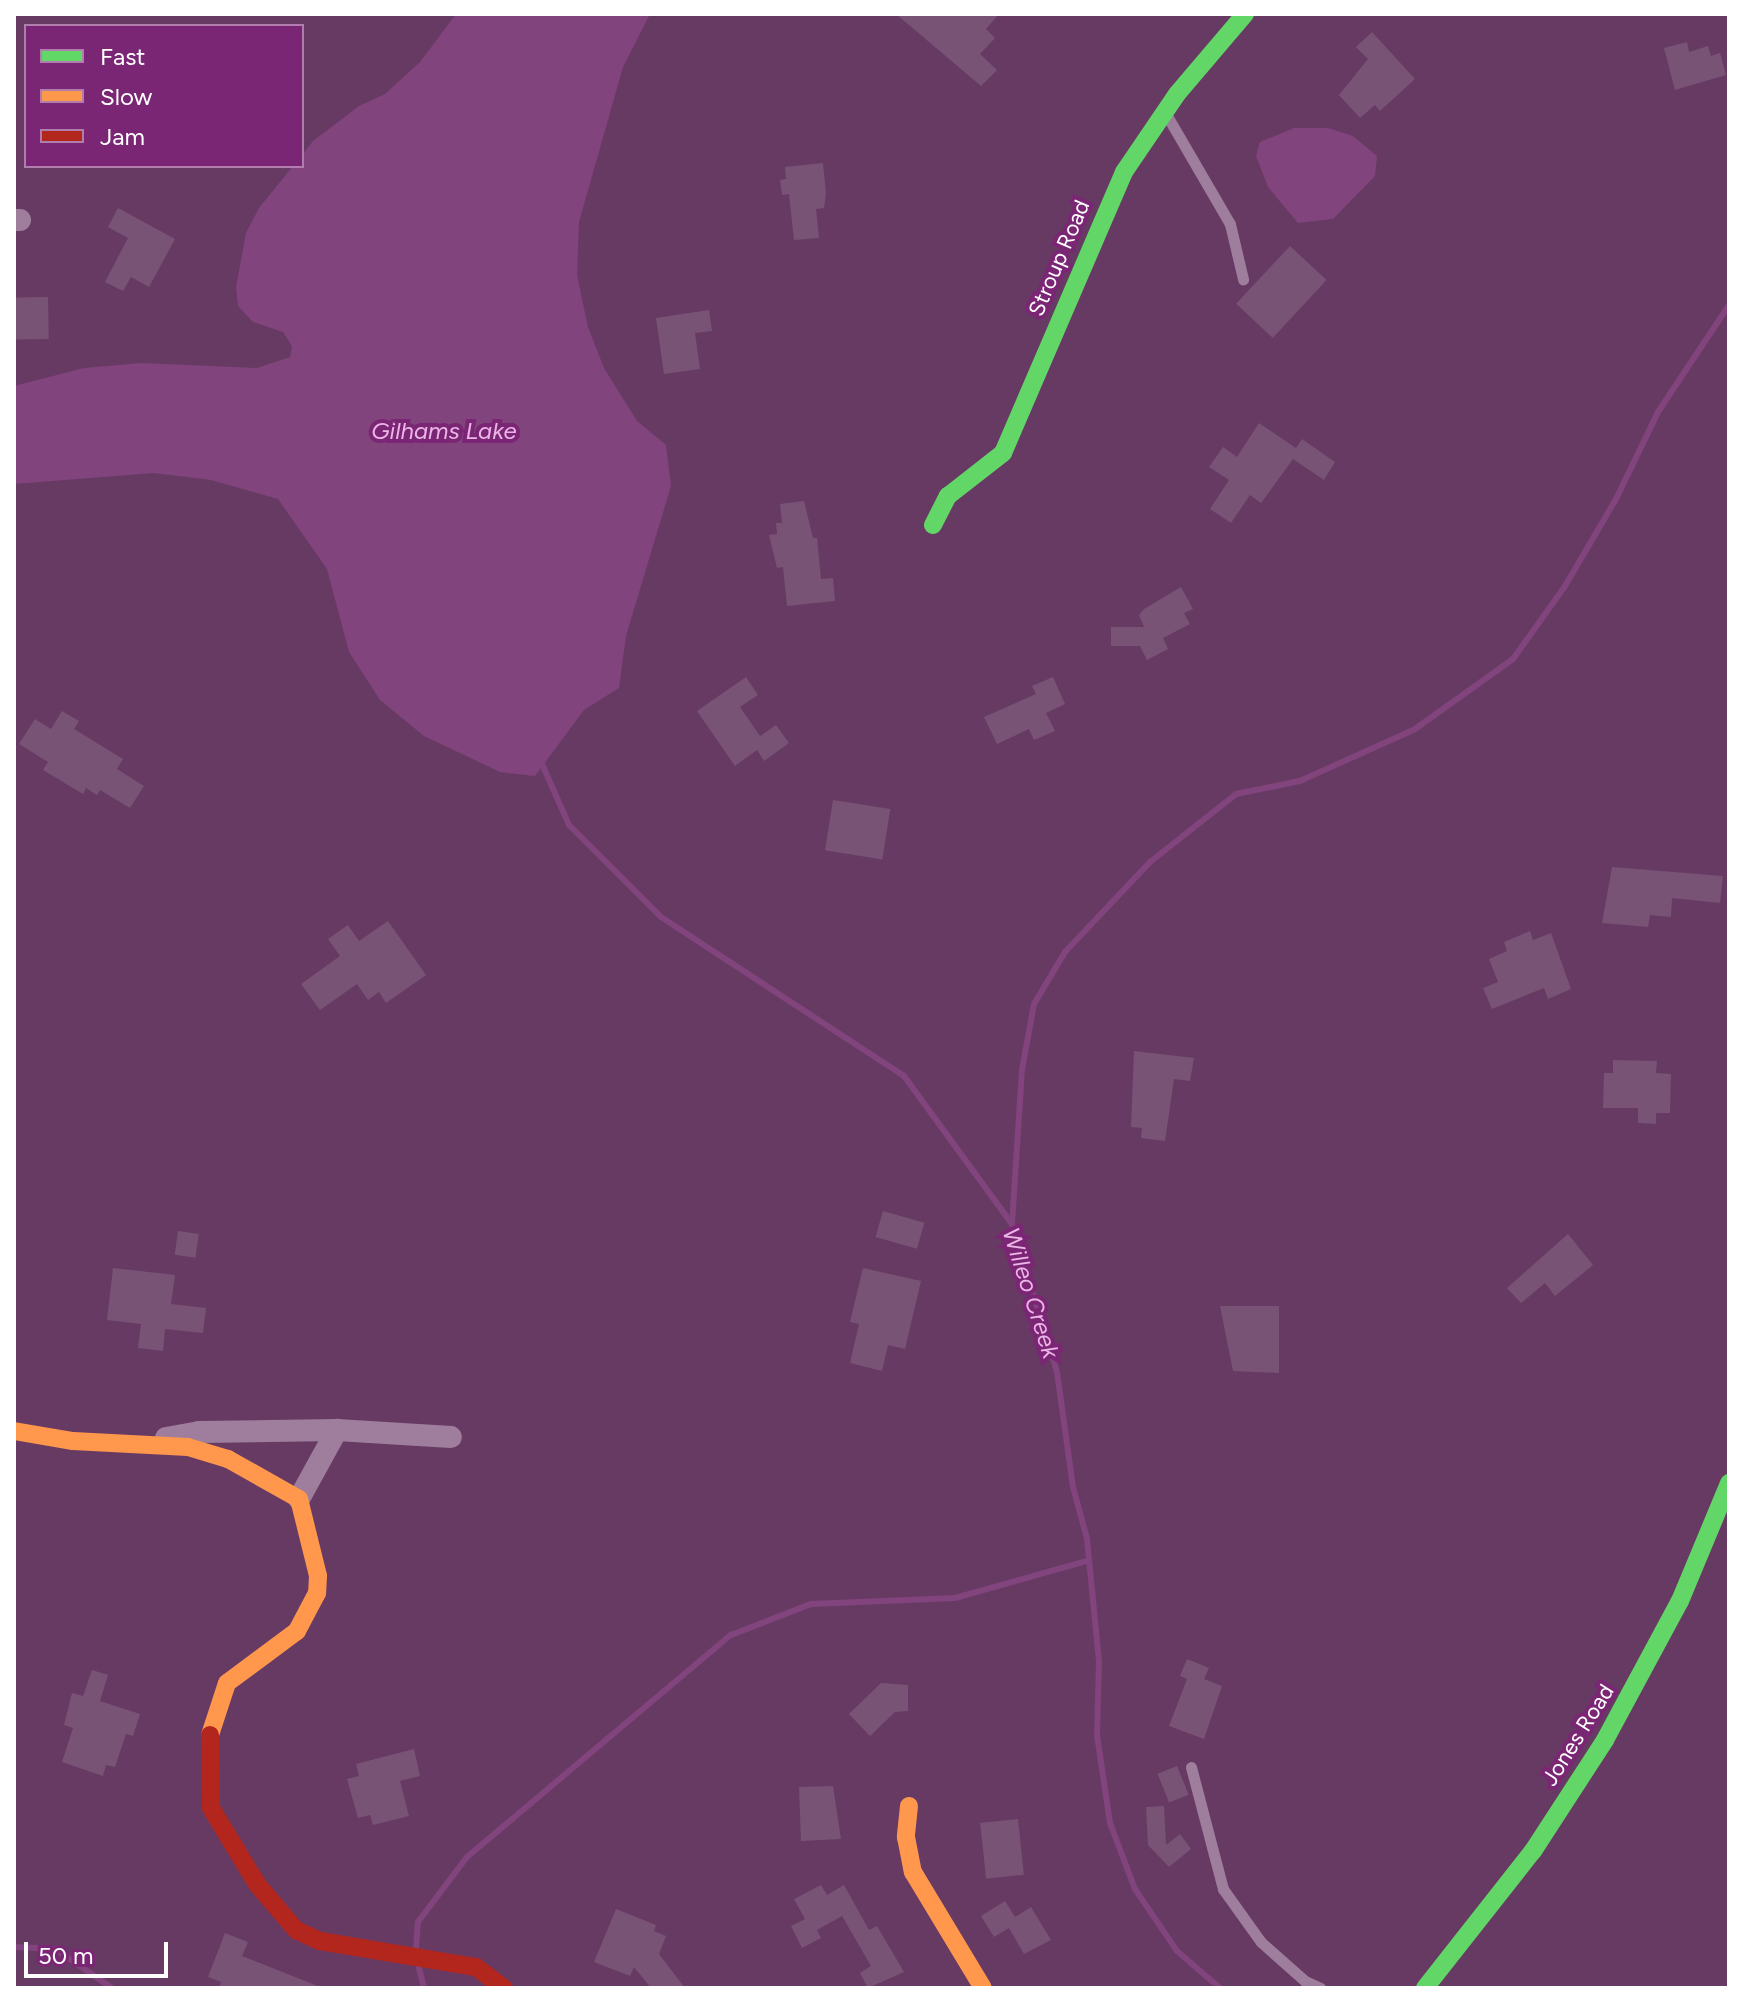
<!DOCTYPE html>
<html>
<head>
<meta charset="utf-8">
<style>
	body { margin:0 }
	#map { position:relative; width:1743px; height:2002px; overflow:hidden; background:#673a64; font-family:Figtree,sans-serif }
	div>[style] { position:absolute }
	.water>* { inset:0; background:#81447c }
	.stream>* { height:6px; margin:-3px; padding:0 3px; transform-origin:3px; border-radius:3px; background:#81447c }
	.building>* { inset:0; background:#785375; transform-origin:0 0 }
	.lane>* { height:11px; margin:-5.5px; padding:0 5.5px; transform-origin:5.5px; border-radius:5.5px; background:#9e7e9c }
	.street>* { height:22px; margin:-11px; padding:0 11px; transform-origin:11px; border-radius:11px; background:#9e7e9c }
	.fast>* { height:18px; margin:-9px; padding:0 9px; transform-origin:9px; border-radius:9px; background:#63d668 }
	.slow>* { height:18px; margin:-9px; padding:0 9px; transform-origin:9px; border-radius:9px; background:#ff974d }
	.jam>* { height:18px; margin:-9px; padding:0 9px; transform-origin:9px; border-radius:9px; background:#b3261e }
	span { translate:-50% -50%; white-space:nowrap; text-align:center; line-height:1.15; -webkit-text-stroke:8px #7b2674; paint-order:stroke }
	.street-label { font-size:22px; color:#fff }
	.water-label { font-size:24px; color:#ecb5e8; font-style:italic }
	.frame { position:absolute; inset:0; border:16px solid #fff; pointer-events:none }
	.legend { position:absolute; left:24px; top:24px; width:280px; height:144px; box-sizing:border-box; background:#7b2674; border:2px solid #b07dac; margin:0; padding:10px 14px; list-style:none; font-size:24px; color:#fff }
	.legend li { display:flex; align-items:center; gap:16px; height:40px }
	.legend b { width:40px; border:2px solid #b07dac }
	.scale { position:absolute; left:24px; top:1942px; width:144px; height:36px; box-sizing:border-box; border:4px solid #fff; border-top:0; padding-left:10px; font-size:24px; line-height:28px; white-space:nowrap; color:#fff; -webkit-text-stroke:6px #7b2674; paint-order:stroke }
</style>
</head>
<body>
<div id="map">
	<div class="water">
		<div style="clip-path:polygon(456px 14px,650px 14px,623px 67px,579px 222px,577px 275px,588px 327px,604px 368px,637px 421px,666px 445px,671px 486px,626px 636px,619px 688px,584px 710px,535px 776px,500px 772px,424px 736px,380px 700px,349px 652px,327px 569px,278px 499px,211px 480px,154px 473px,14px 484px,14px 386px,84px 368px,141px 363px,257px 368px,290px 357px,292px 346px,283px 332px,253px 322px,238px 306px,236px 287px,246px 233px,259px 208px,293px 166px,302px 166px,302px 155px,313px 141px,359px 106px,385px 94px,420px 62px)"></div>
		<div style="clip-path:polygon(1294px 128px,1328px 128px,1353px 136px,1377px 156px,1375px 176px,1333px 219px,1298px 223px,1268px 187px,1256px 156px,1260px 142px)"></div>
	</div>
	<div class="stream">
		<div style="left:542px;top:764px;width:67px;rotate:66.1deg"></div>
		<div style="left:569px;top:825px;width:130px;rotate:45deg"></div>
		<div style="left:661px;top:917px;width:290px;rotate:33.2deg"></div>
		<div style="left:904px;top:1076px;width:183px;rotate:53.9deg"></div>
		<div style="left:1012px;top:1224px;width:155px;rotate:73.1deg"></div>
		<div style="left:1057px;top:1372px;width:116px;rotate:82.1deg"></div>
		<div style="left:1073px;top:1487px;width:54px;rotate:74.9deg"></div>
		<div style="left:1087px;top:1539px;width:123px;rotate:84.4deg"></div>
		<div style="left:1099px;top:1661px;width:74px;rotate:91.5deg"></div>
		<div style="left:1097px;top:1735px;width:89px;rotate:81.6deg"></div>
		<div style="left:1110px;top:1823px;width:71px;rotate:69.3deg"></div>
		<div style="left:1135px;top:1889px;width:75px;rotate:55.9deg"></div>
		<div style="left:1177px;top:1951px;width:57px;rotate:40.7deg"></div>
		<div style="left:1012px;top:1224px;width:154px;rotate:-86.3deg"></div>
		<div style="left:1022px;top:1070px;width:67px;rotate:-79.7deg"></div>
		<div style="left:1034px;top:1004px;width:61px;rotate:-59.2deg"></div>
		<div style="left:1065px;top:952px;width:124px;rotate:-46.6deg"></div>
		<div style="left:1150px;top:862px;width:110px;rotate:-38.3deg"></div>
		<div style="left:1236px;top:794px;width:65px;rotate:-11.5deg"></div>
		<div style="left:1300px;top:781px;width:126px;rotate:-24.3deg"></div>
		<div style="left:1415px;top:729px;width:120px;rotate:-35.5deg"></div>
		<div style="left:1513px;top:659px;width:90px;rotate:-54.5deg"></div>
		<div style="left:1565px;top:586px;width:101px;rotate:-59.6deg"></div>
		<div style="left:1616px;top:499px;width:97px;rotate:-64.2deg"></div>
		<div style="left:1658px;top:412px;width:128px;rotate:-56.4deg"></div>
		<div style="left:14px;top:1947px;width:41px;rotate:2.8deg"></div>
		<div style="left:55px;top:1949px;width:69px;rotate:34.4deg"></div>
		<div style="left:416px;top:1949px;width:27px;rotate:-86deg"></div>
		<div style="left:418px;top:1922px;width:81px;rotate:-53deg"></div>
		<div style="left:467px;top:1857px;width:345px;rotate:-40.1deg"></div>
		<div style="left:731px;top:1635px;width:86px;rotate:-21.2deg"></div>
		<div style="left:811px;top:1604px;width:144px;rotate:-2.4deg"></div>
		<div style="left:955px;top:1598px;width:137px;rotate:-15.7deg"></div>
		<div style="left:419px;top:1968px;width:21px;rotate:76deg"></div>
	</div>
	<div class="building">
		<div style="clip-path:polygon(896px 14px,999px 14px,986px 29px,995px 38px,980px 54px,997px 70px,981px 86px)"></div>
		<div style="clip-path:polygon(1372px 32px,1415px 79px,1380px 111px,1375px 105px,1360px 118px,1339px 95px,1368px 59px,1356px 47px)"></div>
		<div style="clip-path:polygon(1687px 42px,1689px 52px,1708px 46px,1711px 56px,1720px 53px,1726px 75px,1675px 90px,1664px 48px)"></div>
		<div style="clip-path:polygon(823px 163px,826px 194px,824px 208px,816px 209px,819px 238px,794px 240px,789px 194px,782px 195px,780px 180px,786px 179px,785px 167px)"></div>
		<div style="clip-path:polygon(118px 208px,175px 239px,149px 287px,131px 277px,123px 291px,105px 282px,128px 238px,108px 227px)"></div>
		<div style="left:1290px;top:246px;width:50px;height:79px;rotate:43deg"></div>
		<div style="left:48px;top:297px;width:42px;height:34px;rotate:89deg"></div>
		<div style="clip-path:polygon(709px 310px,712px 331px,695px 333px,700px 369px,664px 374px,656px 318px)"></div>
		<div style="clip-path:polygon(1259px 423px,1296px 448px,1302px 439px,1335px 462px,1324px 480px,1293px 459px,1261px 503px,1250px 495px,1231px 523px,1210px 509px,1229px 480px,1209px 467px,1223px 447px,1237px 457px)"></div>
		<div style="clip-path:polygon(804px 501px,813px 538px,817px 538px,821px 579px,833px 578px,835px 601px,787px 606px,783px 567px,777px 568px,769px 535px,777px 534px,776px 523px,782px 523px,780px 504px)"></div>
		<div style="clip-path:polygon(1181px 587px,1193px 609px,1184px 613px,1190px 624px,1163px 638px,1168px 649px,1147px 660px,1140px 646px,1111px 646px,1111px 627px,1144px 627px,1139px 615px,1144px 609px)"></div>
		<div style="clip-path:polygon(746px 677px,758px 695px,740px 707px,760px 736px,776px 725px,789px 743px,764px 761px,757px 750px,735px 766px,697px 711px)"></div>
		<div style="clip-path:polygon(1053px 677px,1065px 704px,1046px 713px,1055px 731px,1034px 740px,1029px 729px,997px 744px,984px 717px,1036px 694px,1032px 686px)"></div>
		<div style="clip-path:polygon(62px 711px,79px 721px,74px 729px,123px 759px,117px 769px,144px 786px,130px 808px,100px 790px,97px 795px,86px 788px,83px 794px,43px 770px,48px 762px,19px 744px,35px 719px,51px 729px)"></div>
		<div style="left:833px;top:800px;width:58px;height:51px;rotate:9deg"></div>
		<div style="clip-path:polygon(1612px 867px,1723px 876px,1720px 903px,1672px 898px,1671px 917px,1650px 915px,1648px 927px,1602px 923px)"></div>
		<div style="clip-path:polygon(388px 921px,426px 975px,386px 1003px,379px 992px,368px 1000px,357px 984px,320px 1010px,301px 984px,340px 956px,328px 939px,348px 925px,359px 941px)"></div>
		<div style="clip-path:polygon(1530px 931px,1533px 940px,1551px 933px,1571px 989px,1548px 999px,1544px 988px,1492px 1009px,1483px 988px,1498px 982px,1489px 959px,1507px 951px,1504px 942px)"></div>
		<div style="clip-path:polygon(1134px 1051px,1194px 1058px,1190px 1081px,1174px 1079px,1165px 1141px,1141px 1138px,1142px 1128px,1131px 1127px)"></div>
		<div style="clip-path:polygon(1613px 1060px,1657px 1061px,1656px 1073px,1671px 1074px,1670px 1113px,1656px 1113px,1656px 1124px,1638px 1123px,1638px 1108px,1603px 1108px,1604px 1073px,1613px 1073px)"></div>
		<div style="left:883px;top:1211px;width:43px;height:27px;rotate:16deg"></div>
		<div style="left:178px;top:1231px;width:21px;height:24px;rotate:8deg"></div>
		<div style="clip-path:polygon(1568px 1234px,1593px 1265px,1555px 1296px,1545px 1283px,1521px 1303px,1507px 1288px)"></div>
		<div style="clip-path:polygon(113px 1268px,175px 1275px,171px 1304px,206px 1308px,203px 1333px,165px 1329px,163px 1351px,138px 1348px,141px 1324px,107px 1320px)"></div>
		<div style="clip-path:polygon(863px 1268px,921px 1281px,905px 1349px,888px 1345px,882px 1371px,850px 1363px,859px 1324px,850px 1322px)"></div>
		<div style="clip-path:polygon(1220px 1306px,1279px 1306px,1279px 1373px,1233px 1371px)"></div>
		<div style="clip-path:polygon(1187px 1659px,1209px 1668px,1204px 1679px,1222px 1686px,1204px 1739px,1169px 1726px,1187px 1679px,1180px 1676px)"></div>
		<div style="clip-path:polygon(92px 1670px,108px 1675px,100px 1701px,140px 1714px,133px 1736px,126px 1734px,115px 1767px,106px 1765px,103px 1776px,62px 1762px,73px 1728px,64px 1725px,72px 1693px,83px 1696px)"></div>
		<div style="clip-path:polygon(881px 1683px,908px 1685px,908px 1711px,895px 1712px,870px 1736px,849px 1714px)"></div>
		<div style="clip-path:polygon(414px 1749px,420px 1776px,400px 1781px,409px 1816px,373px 1825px,370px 1815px,358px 1818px,347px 1779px,359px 1776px,356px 1764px)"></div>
		<div style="left:1177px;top:1766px;width:31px;height:21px;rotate:68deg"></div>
		<div style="clip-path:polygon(833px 1786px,841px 1839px,801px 1841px,799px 1787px)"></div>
		<div style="clip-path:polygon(1164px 1806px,1166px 1845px,1180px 1834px,1191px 1849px,1169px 1867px,1148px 1845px,1146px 1807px)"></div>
		<div style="left:1018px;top:1819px;width:56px;height:38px;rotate:84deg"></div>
		<div style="clip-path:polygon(821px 1885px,827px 1895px,844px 1885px,869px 1930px,877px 1926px,904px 1972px,868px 1988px,860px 1973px,871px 1966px,842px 1916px,817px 1930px,821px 1938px,802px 1948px,791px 1926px,805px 1919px,794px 1899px)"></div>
		<div style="clip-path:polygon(1005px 1901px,1015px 1917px,1031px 1907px,1051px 1940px,1024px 1954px,1009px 1928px,994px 1937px,981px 1916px)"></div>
		<div style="clip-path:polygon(616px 1909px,656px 1925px,654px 1931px,666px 1936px,659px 1954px,685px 1988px,651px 1988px,634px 1967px,630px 1976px,594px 1962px)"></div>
		<div style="clip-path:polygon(225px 1933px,248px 1942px,242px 1956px,323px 1988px,219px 1988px,221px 1982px,208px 1977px)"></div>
	</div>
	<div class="lane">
		<div style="left:1166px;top:114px;width:127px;rotate:59.8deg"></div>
		<div style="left:1230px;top:224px;width:57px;rotate:76.7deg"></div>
		<div style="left:1191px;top:1767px;width:126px;rotate:75.3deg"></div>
		<div style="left:1223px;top:1889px;width:65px;rotate:54.4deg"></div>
		<div style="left:1261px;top:1942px;width:59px;rotate:41.6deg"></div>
		<div style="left:1305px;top:1981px;width:17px;rotate:24deg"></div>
	</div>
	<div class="street">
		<div style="left:14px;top:220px;width:6px"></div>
		<div style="left:166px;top:1438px;width:34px;rotate:-10deg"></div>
		<div style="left:199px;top:1432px;width:138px;rotate:-0.8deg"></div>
		<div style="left:337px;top:1430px;width:114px;rotate:3.5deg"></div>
		<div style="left:299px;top:1499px;width:79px;rotate:-61.2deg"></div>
	</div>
	<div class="fast">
		<div style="left:933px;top:525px;width:33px;rotate:-63deg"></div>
		<div style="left:948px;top:496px;width:70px;rotate:-38deg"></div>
		<div style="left:1003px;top:453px;width:306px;rotate:-66.7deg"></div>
		<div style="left:1124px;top:172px;width:94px;rotate:-55.8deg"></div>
		<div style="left:1177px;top:94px;width:105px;rotate:-49.6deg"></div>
		<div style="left:1425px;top:1988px;width:174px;rotate:-51.8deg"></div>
		<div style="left:1533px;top:1851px;width:132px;rotate:-57deg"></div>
		<div style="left:1605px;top:1740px;width:158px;rotate:-61.7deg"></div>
		<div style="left:1680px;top:1601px;width:128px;rotate:-67.4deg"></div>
	</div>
	<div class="slow">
		<div style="left:14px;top:1431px;width:60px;rotate:9.6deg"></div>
		<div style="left:73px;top:1441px;width:115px;rotate:3deg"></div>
		<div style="left:188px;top:1447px;width:42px;rotate:16.7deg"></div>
		<div style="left:228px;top:1459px;width:81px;rotate:29.4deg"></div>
		<div style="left:299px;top:1499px;width:79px;rotate:76.1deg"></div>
		<div style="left:318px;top:1576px;width:17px;rotate:93deg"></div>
		<div style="left:317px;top:1593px;width:43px;rotate:117.8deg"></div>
		<div style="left:297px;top:1631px;width:87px;rotate:143.4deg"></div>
		<div style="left:227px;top:1683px;width:55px;rotate:108.1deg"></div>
		<div style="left:909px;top:1806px;width:31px;rotate:96deg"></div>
		<div style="left:906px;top:1837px;width:36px;rotate:79deg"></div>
		<div style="left:913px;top:1872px;width:135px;rotate:58.9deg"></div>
	</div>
	<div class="jam">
		<div style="left:210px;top:1735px;width:73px;rotate:89.2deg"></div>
		<div style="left:211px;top:1808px;width:89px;rotate:58.8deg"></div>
		<div style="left:257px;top:1884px;width:60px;rotate:49.7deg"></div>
		<div style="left:296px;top:1930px;width:26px;rotate:25deg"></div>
		<div style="left:320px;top:1941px;width:158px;rotate:9.5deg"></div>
		<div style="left:476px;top:1967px;width:35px;rotate:37deg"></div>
	</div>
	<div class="street-label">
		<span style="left:1059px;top:258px;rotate:-67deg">Stroup Road</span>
		<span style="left:1578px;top:1735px;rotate:-58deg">Jones Road</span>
	</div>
	<div class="water-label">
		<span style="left:444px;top:431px">Gilhams Lake</span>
		<span style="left:1031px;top:1293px;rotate:72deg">Willeo Creek</span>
	</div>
	<div class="frame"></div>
	<ul class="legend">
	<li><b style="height:10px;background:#63d668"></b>Fast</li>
	<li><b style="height:10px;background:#ff974d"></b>Slow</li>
	<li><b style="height:10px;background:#b3261e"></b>Jam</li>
	</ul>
	<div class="scale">50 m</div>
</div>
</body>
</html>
